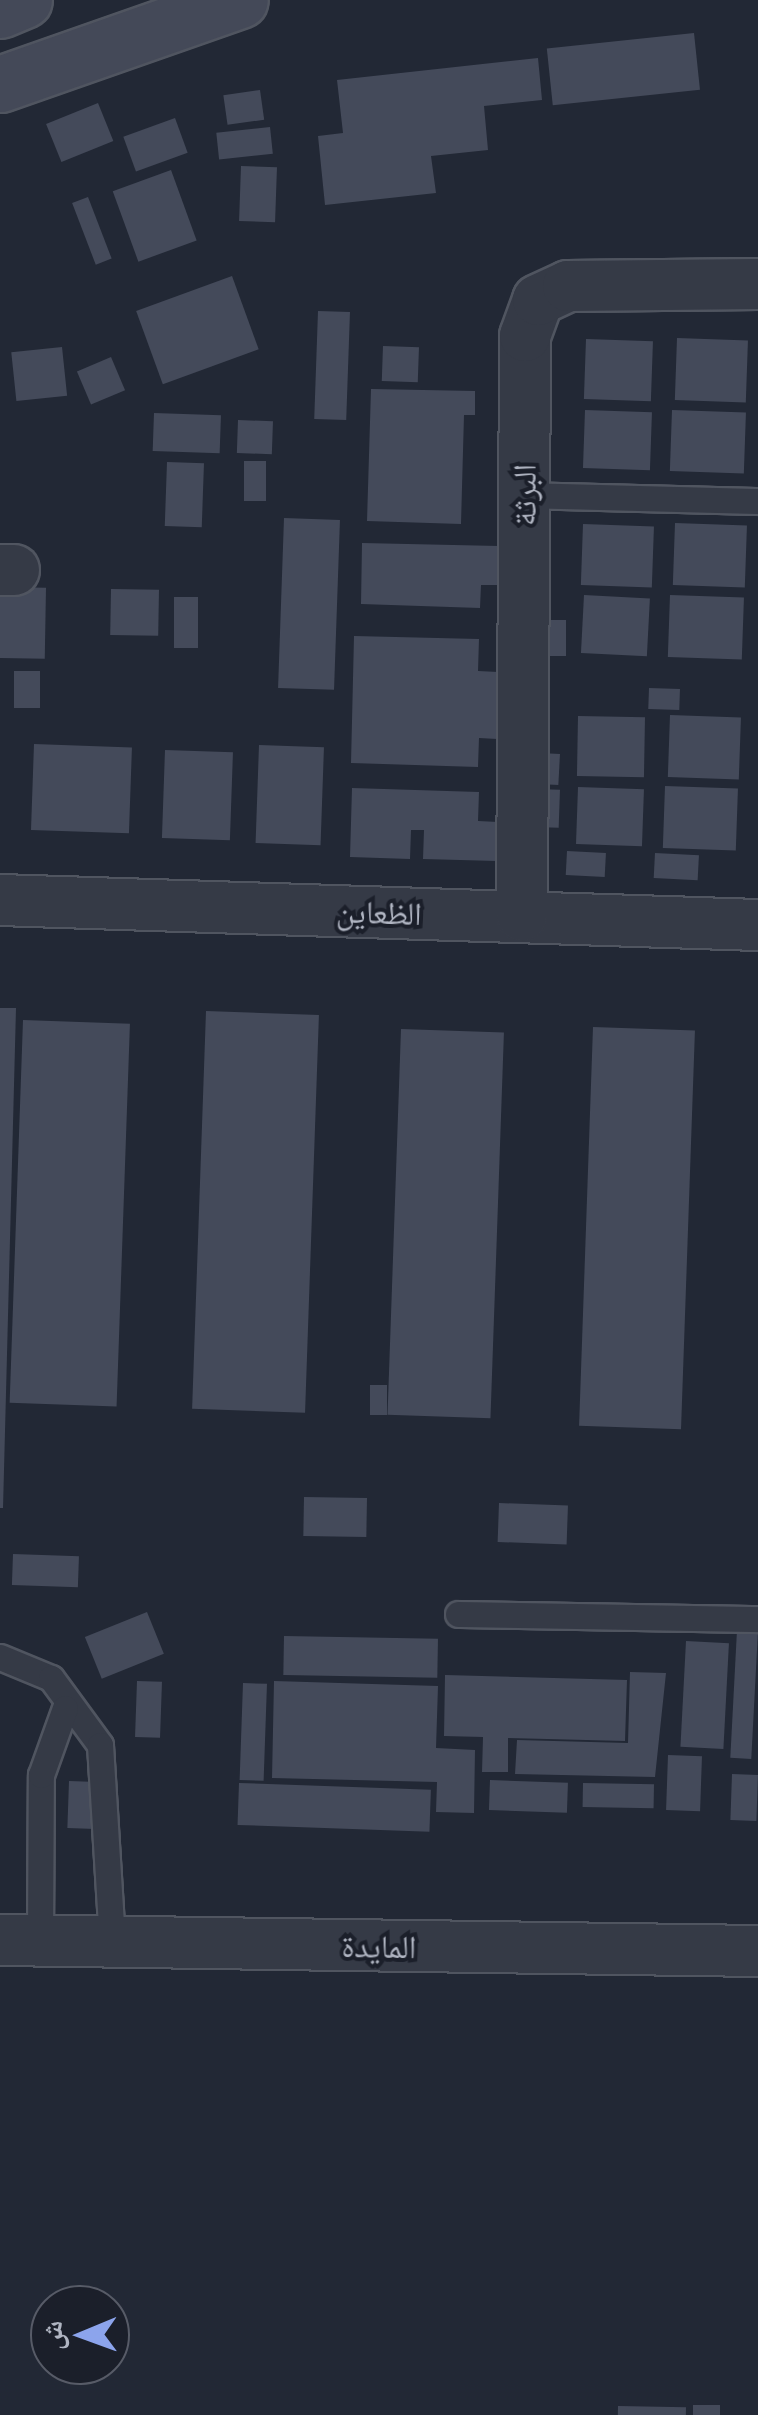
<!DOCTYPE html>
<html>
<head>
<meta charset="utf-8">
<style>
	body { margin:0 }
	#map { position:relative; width:758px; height:2415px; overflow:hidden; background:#222835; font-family:Quicksand,"Noto Naskh Arabic",sans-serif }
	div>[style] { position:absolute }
	.building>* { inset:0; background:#444a5a; transform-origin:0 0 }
	.roads { filter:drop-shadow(2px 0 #505560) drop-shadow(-2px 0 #505560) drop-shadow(0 2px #505560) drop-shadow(0 -2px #505560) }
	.lane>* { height:25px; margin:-12.5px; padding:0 12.5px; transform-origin:12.5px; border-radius:12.5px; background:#353a46 }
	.street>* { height:50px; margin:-25px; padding:0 25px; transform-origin:25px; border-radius:25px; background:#353a46 }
	.secondary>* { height:55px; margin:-27.5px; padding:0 27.5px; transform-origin:27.5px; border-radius:27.5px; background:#444958 }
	span { translate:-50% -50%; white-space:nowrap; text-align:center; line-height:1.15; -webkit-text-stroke:8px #1b1f2a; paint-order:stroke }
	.street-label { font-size:32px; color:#b0b5c2 }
	.north { position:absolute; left:30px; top:2285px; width:100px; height:100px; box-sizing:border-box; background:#1b1f2a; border:2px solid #575b67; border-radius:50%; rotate:269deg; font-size:28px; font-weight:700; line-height:40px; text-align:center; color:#b0b5c2 }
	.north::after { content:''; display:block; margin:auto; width:35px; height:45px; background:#8ca4ec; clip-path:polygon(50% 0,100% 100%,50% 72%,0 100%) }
</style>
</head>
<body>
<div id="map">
	<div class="building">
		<div style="left:694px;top:33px;width:57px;height:148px;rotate:84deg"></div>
		<div style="clip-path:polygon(538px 58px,542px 100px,484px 106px,488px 150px,431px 156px,436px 193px,325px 205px,318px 136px,343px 133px,337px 80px)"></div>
		<div style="left:260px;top:90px;width:30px;height:37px;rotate:82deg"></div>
		<div style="left:98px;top:103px;width:41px;height:56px;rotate:68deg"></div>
		<div style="left:175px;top:118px;width:37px;height:55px;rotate:70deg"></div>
		<div style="left:270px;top:127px;width:27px;height:54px;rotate:84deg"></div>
		<div style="left:241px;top:166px;width:36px;height:55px;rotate:2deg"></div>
		<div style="left:171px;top:170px;width:75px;height:62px;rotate:70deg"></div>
		<div style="left:88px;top:197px;width:66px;height:17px;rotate:69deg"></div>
		<div style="left:232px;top:276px;width:78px;height:102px;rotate:70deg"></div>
		<div style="left:318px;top:311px;width:32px;height:108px;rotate:2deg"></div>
		<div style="left:677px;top:338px;width:71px;height:62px;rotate:2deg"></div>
		<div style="left:586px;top:339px;width:67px;height:60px;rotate:2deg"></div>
		<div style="left:383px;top:346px;width:36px;height:35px;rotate:2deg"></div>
		<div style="left:62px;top:347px;width:49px;height:51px;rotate:84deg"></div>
		<div style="left:111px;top:357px;width:36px;height:37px;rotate:67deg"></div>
		<div style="clip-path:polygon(371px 389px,475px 391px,475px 415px,464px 415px,461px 524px,367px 521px)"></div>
		<div style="left:585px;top:410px;width:67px;height:58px;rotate:2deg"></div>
		<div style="left:672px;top:410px;width:74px;height:61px;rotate:2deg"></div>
		<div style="left:154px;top:413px;width:67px;height:38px;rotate:2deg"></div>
		<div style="left:238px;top:420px;width:35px;height:33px;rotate:2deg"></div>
		<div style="left:244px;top:461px;width:22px;height:40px"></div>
		<div style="left:167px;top:462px;width:37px;height:64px;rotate:2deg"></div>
		<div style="left:284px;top:518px;width:56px;height:170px;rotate:2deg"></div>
		<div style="left:675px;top:523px;width:72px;height:62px;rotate:2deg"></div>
		<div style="left:583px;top:524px;width:71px;height:61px;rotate:2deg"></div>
		<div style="clip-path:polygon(362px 543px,499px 546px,497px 585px,481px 585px,480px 608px,361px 604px)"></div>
		<div style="left:0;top:587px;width:46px;height:71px;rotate:1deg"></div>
		<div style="left:111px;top:589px;width:48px;height:46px;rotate:1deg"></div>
		<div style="left:584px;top:595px;width:66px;height:58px;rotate:3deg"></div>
		<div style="left:670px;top:595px;width:74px;height:62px;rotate:2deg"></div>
		<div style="left:174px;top:597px;width:24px;height:51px"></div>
		<div style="left:549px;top:620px;width:17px;height:36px"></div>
		<div style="clip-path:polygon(354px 636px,479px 639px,478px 671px,498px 672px,497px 739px,479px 738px,478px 767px,351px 763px)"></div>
		<div style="left:14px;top:671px;width:26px;height:37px"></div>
		<div style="left:649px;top:688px;width:31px;height:21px;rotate:2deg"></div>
		<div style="left:670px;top:715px;width:71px;height:62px;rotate:2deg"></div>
		<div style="left:578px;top:716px;width:67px;height:60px;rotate:1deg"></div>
		<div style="left:34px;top:744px;width:98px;height:86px;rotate:2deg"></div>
		<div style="left:259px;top:745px;width:65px;height:98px;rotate:2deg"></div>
		<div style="left:165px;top:750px;width:68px;height:88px;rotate:2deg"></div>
		<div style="left:540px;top:753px;width:20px;height:31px;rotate:3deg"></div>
		<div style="left:665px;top:786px;width:73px;height:62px;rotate:2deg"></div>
		<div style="left:578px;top:787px;width:66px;height:57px;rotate:2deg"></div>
		<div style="clip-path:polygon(352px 788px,479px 792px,478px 821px,498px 822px,497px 861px,423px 859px,424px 830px,411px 830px,410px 859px,350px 857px)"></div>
		<div style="left:536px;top:789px;width:24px;height:38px;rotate:2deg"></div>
		<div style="left:567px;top:851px;width:39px;height:24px;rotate:3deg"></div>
		<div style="left:655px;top:853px;width:44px;height:25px;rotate:3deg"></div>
		<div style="clip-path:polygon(0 1008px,16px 1008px,3px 1508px,0 1508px)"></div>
		<div style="left:206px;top:1011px;width:113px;height:398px;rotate:2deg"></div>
		<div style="left:23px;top:1020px;width:107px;height:383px;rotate:2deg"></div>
		<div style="left:593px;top:1027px;width:102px;height:399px;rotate:2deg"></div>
		<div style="left:401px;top:1029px;width:103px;height:386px;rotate:2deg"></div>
		<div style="left:370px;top:1385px;width:17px;height:30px"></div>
		<div style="left:304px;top:1497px;width:63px;height:39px;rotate:1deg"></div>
		<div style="left:499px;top:1503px;width:69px;height:39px;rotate:2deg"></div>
		<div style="left:13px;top:1554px;width:66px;height:31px;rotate:2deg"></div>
		<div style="left:147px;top:1612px;width:45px;height:67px;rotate:68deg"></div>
		<div style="left:737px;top:1630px;width:21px;height:128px;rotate:3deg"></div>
		<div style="left:284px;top:1636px;width:154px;height:39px;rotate:1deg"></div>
		<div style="left:686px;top:1641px;width:43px;height:106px;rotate:3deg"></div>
		<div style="clip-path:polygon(630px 1672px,666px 1673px,655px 1777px,515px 1774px,517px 1740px,628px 1743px)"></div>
		<div style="clip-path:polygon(445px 1675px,627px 1680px,625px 1741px,508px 1738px,508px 1772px,482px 1772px,483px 1737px,444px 1736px)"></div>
		<div style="left:137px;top:1681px;width:25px;height:56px;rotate:2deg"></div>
		<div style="clip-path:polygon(274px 1681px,438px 1686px,436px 1748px,475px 1750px,474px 1813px,436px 1812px,437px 1782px,272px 1778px)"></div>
		<div style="left:243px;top:1683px;width:24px;height:97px;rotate:2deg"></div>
		<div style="left:668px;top:1755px;width:34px;height:55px;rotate:2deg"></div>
		<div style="left:732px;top:1774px;width:26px;height:46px;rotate:2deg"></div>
		<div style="left:490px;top:1780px;width:78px;height:30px;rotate:2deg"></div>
		<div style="left:69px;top:1781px;width:28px;height:47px;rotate:2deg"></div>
		<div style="left:239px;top:1783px;width:192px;height:42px;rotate:2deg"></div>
		<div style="left:583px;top:1783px;width:71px;height:24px;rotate:1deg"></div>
		<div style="left:720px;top:2405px;width:10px;height:27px;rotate:90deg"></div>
		<div style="left:618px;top:2406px;width:68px;height:9px;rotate:1deg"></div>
	</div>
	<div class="roads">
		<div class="lane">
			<div style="left:524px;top:495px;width:234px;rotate:1.5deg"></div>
			<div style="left:458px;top:1614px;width:300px;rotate:1deg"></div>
			<div style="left:0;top:1657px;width:55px;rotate:22.4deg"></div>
			<div style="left:51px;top:1678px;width:83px;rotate:53.8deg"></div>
			<div style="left:100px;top:1745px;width:197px;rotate:86.5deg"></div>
			<div style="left:40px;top:1941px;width:166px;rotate:-89.7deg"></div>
			<div style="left:41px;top:1775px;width:71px;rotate:-70.3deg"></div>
		</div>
		<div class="street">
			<div style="left:0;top:570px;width:14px"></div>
			<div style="left:0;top:900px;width:758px;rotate:1.89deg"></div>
			<div style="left:522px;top:916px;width:580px;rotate:-89.7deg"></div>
			<div style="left:525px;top:336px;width:38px;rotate:-70deg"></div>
			<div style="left:538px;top:300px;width:33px;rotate:-25deg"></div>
			<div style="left:568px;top:286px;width:190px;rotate:-0.6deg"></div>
			<div style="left:0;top:1940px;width:758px;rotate:0.83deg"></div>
		</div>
		<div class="secondary">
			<div style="left:0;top:10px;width:26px;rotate:-23deg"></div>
			<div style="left:0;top:84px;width:254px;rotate:-19.3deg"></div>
		</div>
	</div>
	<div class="street-label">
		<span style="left:524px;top:495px;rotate:-90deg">البرثة</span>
		<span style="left:379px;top:912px;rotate:2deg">الظعاين</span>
		<span style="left:379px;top:1946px;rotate:1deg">المايدة</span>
	</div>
	<div class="north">ش</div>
</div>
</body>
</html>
